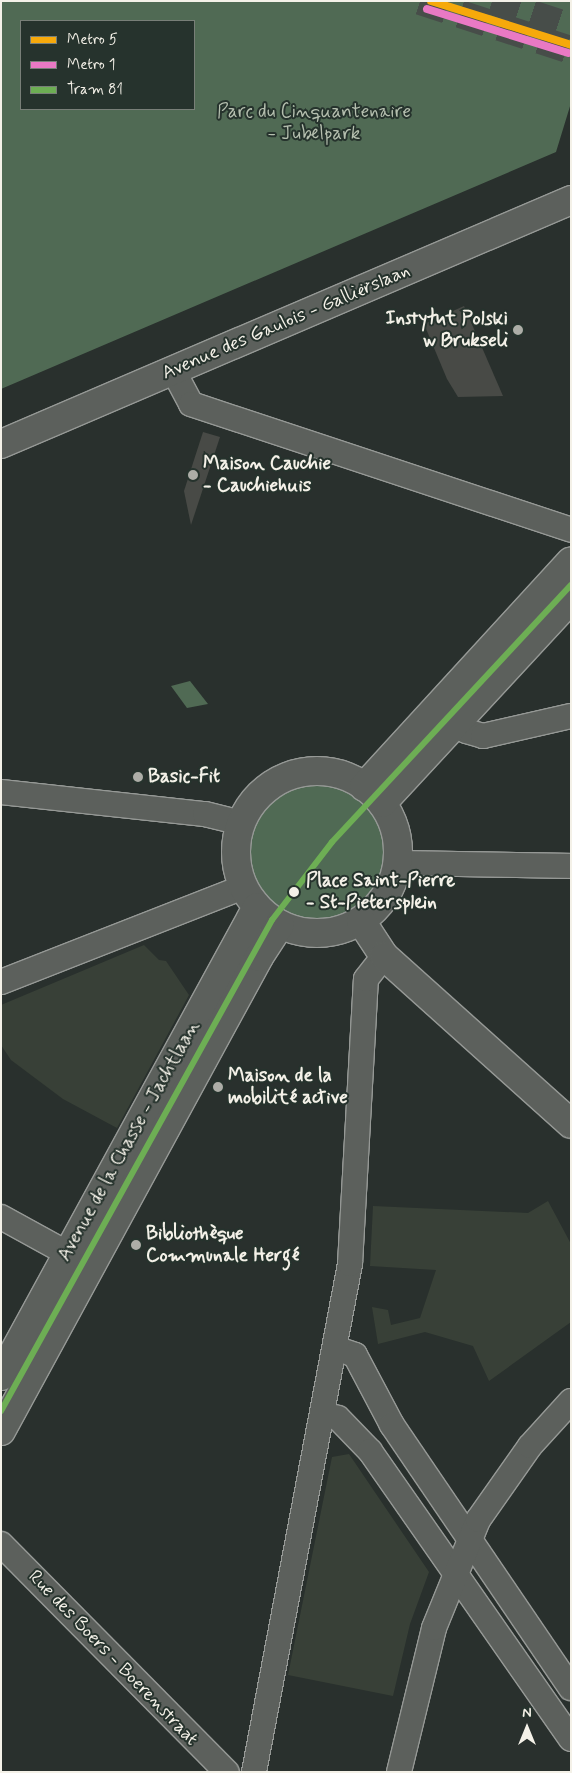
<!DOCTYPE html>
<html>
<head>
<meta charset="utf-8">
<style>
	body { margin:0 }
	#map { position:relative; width:572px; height:1773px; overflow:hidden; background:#29302d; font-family:Mynerve,sans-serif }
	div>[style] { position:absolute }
	.built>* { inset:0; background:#384037 }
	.green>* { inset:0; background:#506a54 }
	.round { border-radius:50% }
	.building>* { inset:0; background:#484a46 }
	.highway-tunnel>* { height:28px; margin-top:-14px; transform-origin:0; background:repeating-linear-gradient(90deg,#474d49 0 28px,transparent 0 42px) }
	.roads { filter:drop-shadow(1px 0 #969996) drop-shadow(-1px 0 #969996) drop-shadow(0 1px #969996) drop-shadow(0 -1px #969996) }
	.street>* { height:24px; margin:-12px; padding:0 12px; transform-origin:12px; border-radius:12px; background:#5c605c }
	.secondary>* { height:28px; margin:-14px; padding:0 14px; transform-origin:14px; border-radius:14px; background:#5c605c }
	.secondary>.ring { margin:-14px; padding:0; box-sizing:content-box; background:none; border:28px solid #5c605c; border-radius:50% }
	.tram-1>* { height:6px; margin:-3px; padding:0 3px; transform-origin:3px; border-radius:3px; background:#6dae54 }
	.metro-1>* { height:8px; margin:-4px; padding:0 4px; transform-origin:4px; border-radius:4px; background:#f6a90b }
	.metro-2>* { height:8px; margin:-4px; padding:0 4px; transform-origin:4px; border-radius:4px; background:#e979c4 }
	.dots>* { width:14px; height:14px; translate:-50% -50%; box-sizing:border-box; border:2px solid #26332d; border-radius:50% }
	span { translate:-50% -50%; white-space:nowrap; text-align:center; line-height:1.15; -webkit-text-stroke:4px #26332d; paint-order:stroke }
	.park-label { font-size:19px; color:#b5bfaf }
	.poi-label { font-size:19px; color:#f4f1e8; font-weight:700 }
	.right { translate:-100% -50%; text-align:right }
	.left { translate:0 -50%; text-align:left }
	.street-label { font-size:19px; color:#f4f1e8 }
	.stop-label { font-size:19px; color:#f4f1e8; font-weight:700 }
	.frame { position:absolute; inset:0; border:2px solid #f4f1e8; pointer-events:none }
	.legend { position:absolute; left:20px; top:20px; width:175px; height:90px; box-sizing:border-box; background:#26332d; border:1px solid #787f78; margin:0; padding:6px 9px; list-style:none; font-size:15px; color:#f4f1e8 }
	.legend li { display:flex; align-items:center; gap:10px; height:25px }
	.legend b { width:25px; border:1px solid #787f78 }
	.north { position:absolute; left:502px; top:1703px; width:50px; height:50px; -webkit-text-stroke:4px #26332d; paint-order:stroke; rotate:0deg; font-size:14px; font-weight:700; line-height:20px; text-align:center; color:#f4f1e8 }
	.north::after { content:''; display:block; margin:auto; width:18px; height:22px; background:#f4f1e8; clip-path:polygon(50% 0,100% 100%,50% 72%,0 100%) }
</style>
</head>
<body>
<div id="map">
	<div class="built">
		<div style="clip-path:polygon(144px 945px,159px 960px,166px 961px,189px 995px,117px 1128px,63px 1099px,11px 1060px,1px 1045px,1px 1005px)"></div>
		<div style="clip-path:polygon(548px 1201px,571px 1244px,571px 1322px,489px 1381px,473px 1346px,425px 1332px,378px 1344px,372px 1307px,388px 1310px,391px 1325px,420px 1318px,436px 1270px,370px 1266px,373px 1206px,528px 1213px)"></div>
		<div style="clip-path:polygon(349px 1454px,429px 1572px,410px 1624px,393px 1696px,288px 1675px,332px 1457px)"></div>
	</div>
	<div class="green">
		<div style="clip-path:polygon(evenodd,1px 1px,571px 1px,571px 103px,556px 152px,1px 389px,1px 1px,21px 21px,194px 21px,194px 109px,21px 109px,21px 21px)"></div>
		<div style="clip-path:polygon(190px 681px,208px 704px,187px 708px,171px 686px)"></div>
		<div class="round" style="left:245px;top:780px;width:144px;height:144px"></div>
	</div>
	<div class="building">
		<div style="clip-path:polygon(464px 306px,503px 396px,458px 397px,447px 379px,424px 324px)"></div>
		<div style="clip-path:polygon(203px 432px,220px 437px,191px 525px,184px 491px)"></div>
	</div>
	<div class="highway-tunnel">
		<div style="left:420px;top:1px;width:159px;rotate:18deg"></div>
		<div style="left:492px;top:1px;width:83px;rotate:18.2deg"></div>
	</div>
	<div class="roads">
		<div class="street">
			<div style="left:173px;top:370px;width:38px;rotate:62deg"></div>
			<div style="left:191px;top:404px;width:400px;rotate:18.3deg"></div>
			<div style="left:443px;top:711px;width:30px;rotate:41deg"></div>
			<div style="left:466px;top:731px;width:18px;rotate:16deg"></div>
			<div style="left:483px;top:736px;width:90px;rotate:-12.8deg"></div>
			<div style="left:1px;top:792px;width:205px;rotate:6.2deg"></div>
			<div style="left:205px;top:814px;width:37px;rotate:14deg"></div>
			<div style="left:397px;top:863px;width:174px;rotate:1deg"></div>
			<div style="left:1px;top:982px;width:260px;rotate:-21.4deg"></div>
			<div style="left:1px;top:1217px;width:94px;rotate:28.8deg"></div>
			<div style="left:335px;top:1348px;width:21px;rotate:19deg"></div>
			<div style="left:355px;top:1355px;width:79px;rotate:62.1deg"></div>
			<div style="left:392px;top:1425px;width:318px;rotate:55.8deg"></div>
			<div style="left:322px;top:1414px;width:16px;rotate:14deg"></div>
			<div style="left:338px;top:1418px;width:46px;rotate:45.9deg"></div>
			<div style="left:370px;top:1451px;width:351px;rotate:55.1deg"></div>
			<div style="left:1px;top:1544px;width:321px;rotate:45.3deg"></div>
			<div style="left:254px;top:1772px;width:517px;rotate:-79.3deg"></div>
			<div style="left:350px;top:1264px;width:285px;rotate:-86.8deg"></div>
			<div style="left:366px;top:979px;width:29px;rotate:-52deg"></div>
			<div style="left:399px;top:1772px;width:148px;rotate:-76.3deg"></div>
			<div style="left:434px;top:1628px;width:117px;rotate:-67.8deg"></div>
			<div style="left:478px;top:1520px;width:90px;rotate:-54.9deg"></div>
			<div style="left:530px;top:1446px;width:61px;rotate:-47.7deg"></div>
		</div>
		<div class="secondary">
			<div style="left:1px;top:444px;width:620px;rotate:-23.17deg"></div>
			<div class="ring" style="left:236px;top:771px;width:134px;height:134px"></div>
			<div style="left:364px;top:787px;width:306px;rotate:-47.5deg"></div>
			<div style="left:382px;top:803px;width:278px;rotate:-47.2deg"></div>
			<div style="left:361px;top:921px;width:42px;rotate:56.7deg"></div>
			<div style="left:384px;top:956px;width:251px;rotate:41.9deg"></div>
			<div style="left:1px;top:1376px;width:534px;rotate:-61.37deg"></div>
			<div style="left:1px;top:1431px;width:540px;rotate:-61.44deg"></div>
			<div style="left:259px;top:957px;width:38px;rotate:-57deg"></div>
		</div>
	</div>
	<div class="tram-1">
		<div style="left:1px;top:1411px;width:561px;rotate:-61.1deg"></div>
		<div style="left:272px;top:920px;width:98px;rotate:-52.4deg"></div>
		<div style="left:332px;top:842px;width:351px;rotate:-47.1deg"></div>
	</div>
	<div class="metro-1">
		<div style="left:431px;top:1px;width:147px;rotate:17.4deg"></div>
	</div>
	<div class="metro-2">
		<div style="left:427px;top:9px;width:148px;rotate:17.3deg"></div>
	</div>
	<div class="dots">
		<div style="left:518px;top:330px;background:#adada7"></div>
		<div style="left:193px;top:475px;background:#adada7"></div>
		<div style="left:138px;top:777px;background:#adada7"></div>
		<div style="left:294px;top:892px;background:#f4f1e8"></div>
		<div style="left:218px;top:1087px;background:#adada7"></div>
		<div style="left:136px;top:1245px;background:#adada7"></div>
	</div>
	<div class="park-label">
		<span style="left:314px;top:123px">Parc du Cinquantenaire<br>- Jubelpark</span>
	</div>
	<div class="poi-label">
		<span class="right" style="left:508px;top:330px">Instytut Polski<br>w Brukseli</span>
		<span class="left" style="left:203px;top:475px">Maison Cauchie<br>- Cauchiehuis</span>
		<span class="left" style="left:148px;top:777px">Basic-Fit</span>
		<span class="left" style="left:228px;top:1087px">Maison de la<br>mobilité active</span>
		<span class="left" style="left:146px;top:1245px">Bibliothèque<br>Communale Hergé</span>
	</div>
	<div class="street-label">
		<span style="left:286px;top:322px;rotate:-23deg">Avenue des Gaulois - Galliërslaan</span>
		<span style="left:129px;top:1141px;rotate:-61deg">Avenue de la Chasse - Jachtlaan</span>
		<span style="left:113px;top:1658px;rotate:46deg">Rue des Boers - Boerenstraat</span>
	</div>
	<div class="stop-label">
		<span class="left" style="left:306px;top:892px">Place Saint-Pierre<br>- St-Pietersplein</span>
	</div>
	<div class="frame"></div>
	<ul class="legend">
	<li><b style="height:6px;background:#f6a90b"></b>Metro 5</li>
	<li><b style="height:6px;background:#e979c4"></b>Metro 1</li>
	<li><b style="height:6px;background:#6dae54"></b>Tram 81</li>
	</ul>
	<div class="north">N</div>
</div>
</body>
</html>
